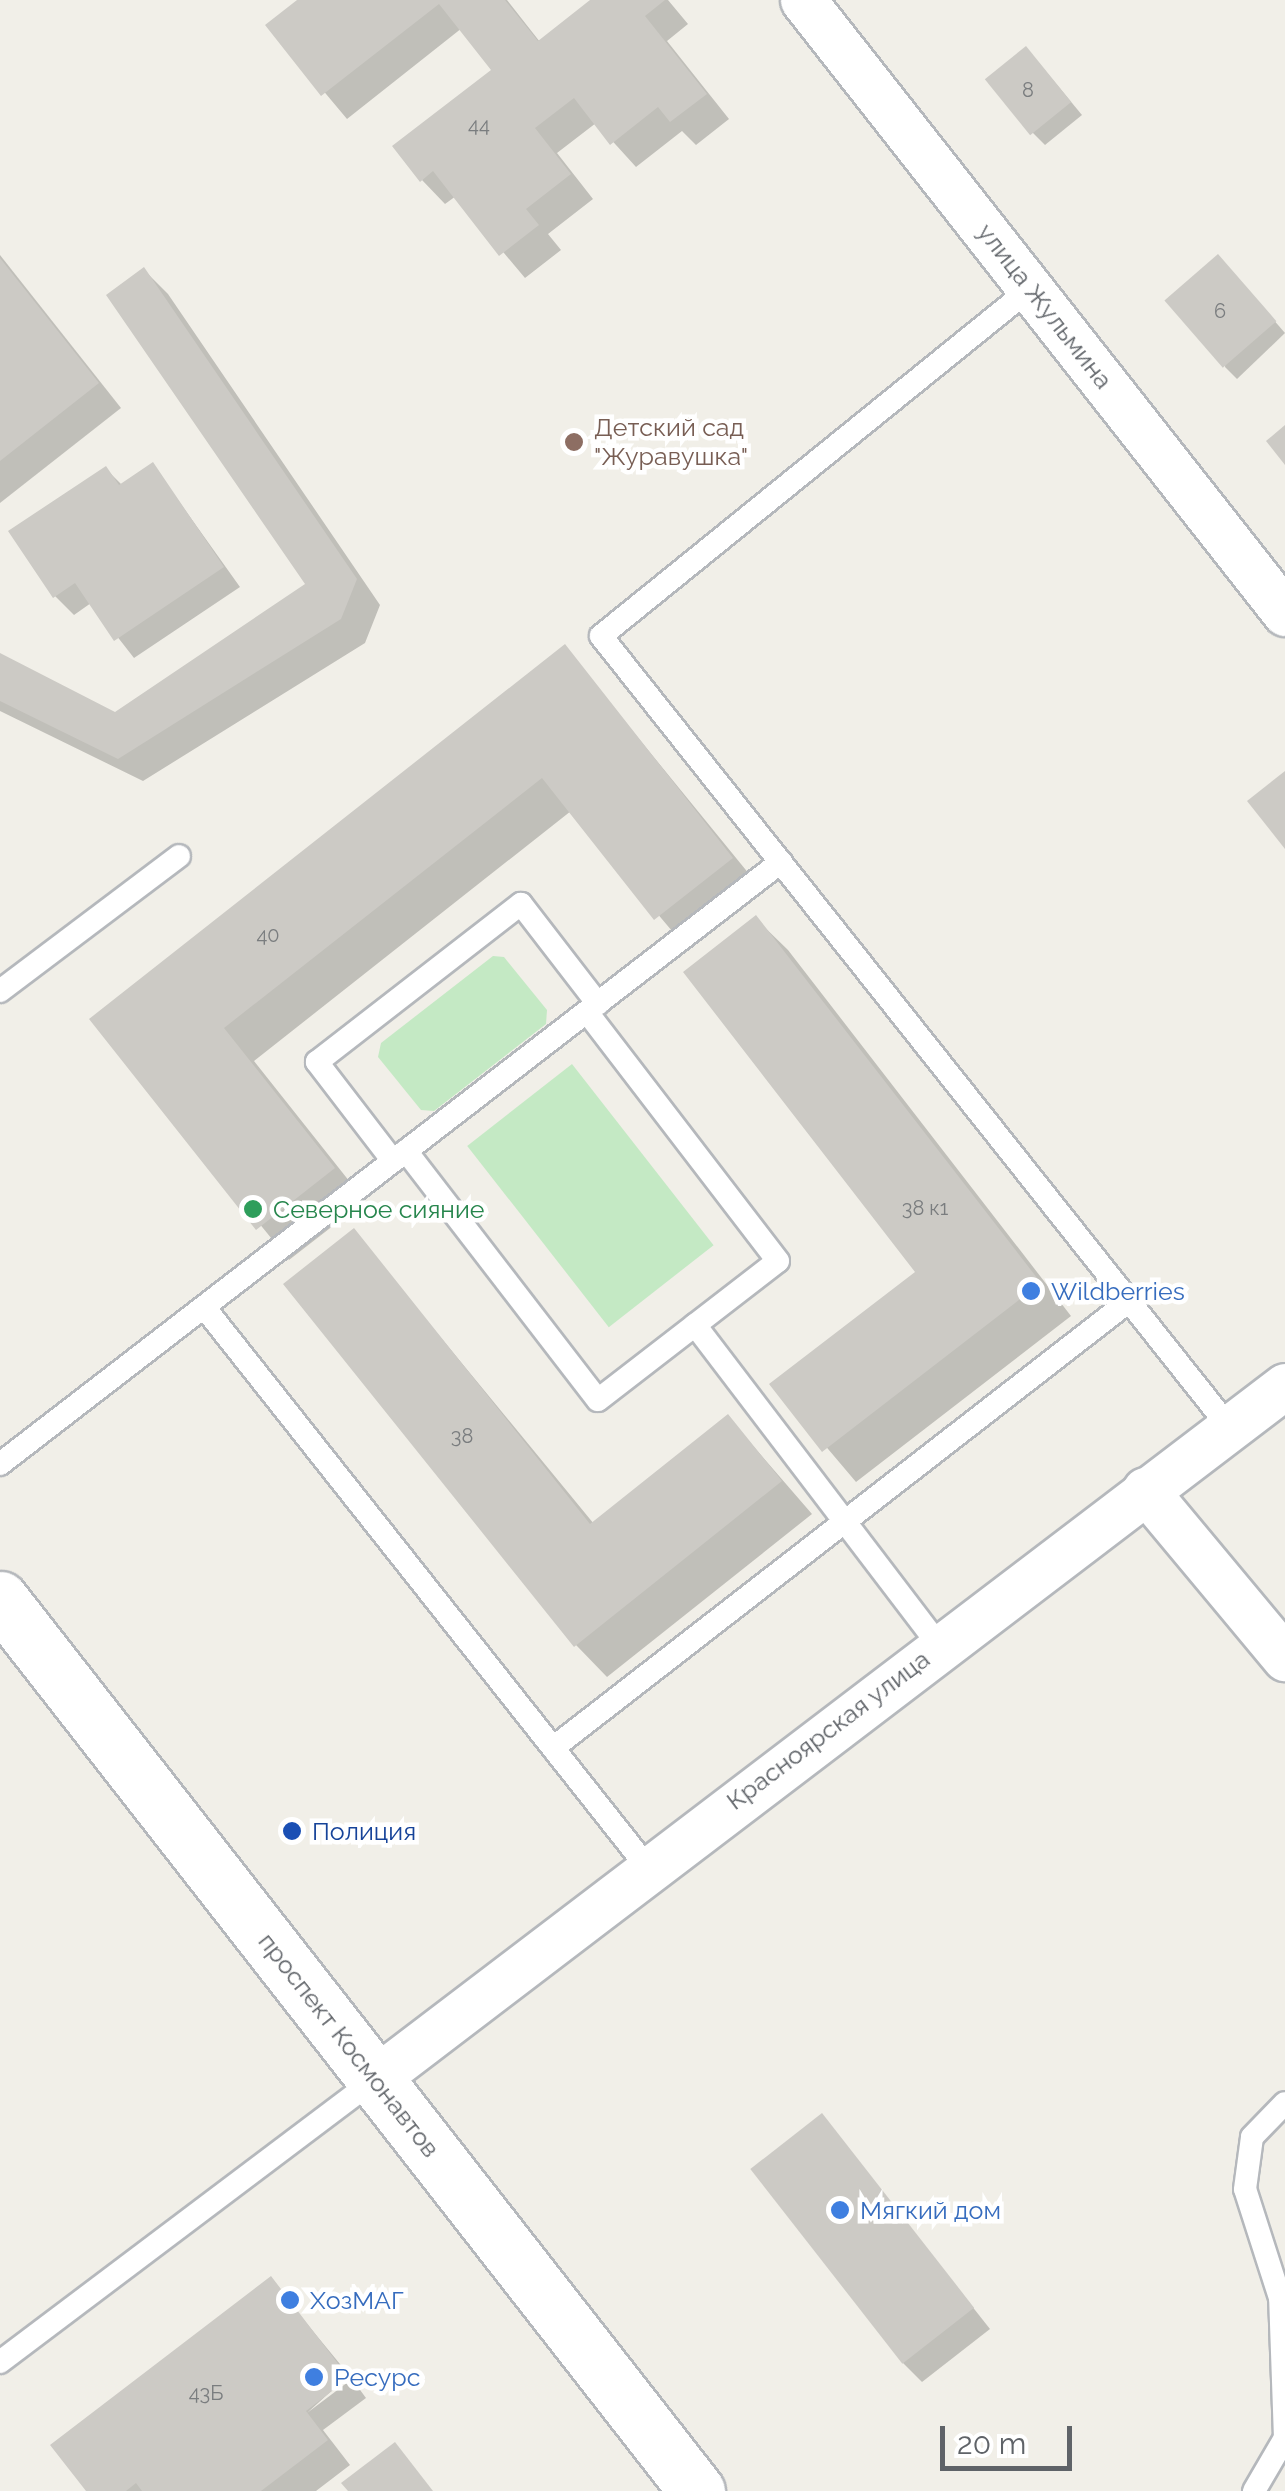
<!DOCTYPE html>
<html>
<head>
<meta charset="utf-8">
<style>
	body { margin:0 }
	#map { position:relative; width:1285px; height:2491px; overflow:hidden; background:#f1efe8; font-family:Raleway,sans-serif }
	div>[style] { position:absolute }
	.green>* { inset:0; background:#c4e9c4; transform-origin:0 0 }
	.shadow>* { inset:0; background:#0003 }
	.building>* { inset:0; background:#cccac5; transform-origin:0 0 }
	.roads { filter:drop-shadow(2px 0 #b5b8bc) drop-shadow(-2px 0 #b5b8bc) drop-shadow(0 2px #b5b8bc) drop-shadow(0 -2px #b5b8bc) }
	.service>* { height:22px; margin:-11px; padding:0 11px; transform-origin:11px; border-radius:11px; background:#fff }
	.minor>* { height:45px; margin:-22.5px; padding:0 22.5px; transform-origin:22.5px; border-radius:22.5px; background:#fff }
	.secondary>* { height:55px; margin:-27.5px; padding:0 27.5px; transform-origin:27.5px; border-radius:27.5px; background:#fff }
	.dots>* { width:28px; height:28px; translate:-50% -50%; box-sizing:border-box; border:5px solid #fff; border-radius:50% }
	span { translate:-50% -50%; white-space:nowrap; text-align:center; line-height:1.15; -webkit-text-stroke:9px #fff; paint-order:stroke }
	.number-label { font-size:20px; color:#7a7d7f }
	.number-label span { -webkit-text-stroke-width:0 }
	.street-label { font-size:25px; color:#5f6368 }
	.education-label { font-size:25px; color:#785e54 }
	.left { translate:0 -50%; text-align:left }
	.leisure-label { font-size:25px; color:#27864d }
	.shop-label { font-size:25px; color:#366cbe }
	.transit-label { font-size:25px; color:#164399 }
	.scale { position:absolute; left:940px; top:2426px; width:132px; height:45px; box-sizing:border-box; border:5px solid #5f6368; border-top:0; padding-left:12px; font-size:30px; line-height:35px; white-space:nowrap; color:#5f6368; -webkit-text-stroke:8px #fff; paint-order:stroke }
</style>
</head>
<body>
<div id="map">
	<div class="green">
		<div style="clip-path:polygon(493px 956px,504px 957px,547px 1010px,546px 1024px,434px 1111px,421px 1110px,378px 1057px,381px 1043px)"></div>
		<div style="left:572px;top:1064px;width:230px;height:133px;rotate:52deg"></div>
	</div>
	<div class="shadow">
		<div style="clip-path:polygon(301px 0,507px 0,540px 42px,594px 0,668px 0,688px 24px,667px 41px,729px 119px,696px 145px,682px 131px,636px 167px,596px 123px,557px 153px,593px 199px,548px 234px,561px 250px,525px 278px,456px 196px,445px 204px,422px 180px,494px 70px,462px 28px,347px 119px,269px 26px)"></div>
		<div style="clip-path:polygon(1038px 62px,1082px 115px,1045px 145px,1032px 132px)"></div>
		<div style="clip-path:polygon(0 255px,121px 408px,0 503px)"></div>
		<div style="clip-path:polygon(144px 270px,168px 294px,380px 605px,365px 643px,143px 781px,0 711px,0 656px,115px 715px,308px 585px)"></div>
		<div style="clip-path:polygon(1230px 270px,1285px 333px,1237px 379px,1225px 367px)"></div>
		<div style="clip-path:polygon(153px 465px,240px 587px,134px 658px,91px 603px,74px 615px,55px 596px,12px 531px,106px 469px,123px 486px)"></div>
		<div style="clip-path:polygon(564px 647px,763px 891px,688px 950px,571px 811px,254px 1061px,365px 1201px,289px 1260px,93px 1019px)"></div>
		<div style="clip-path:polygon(756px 919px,788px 950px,1071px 1316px,856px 1482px,773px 1384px,919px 1272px)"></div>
		<div style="clip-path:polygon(354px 1232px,594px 1524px,728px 1417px,812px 1514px,607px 1677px,576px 1645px)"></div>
		<div style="clip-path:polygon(822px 2116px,990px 2329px,922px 2382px,903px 2363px)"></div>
		<div style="clip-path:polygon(271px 2280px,349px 2375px,307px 2413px,352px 2379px,366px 2398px,323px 2430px,350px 2465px,316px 2491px,89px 2491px)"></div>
	</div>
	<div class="building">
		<div style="clip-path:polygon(297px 0,505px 0,538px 41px,590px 0,665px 0,645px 16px,707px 94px,670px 122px,658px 107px,610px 145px,574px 98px,535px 128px,571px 174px,526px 209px,539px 225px,499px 256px,433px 171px,420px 182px,392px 146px,491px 70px,439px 4px,321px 96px,265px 25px)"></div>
		<div style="left:1026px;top:46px;width:72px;height:53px;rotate:51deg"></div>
		<div style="left:1218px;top:254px;width:89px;height:71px;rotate:49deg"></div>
		<div style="clip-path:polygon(0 258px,99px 383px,0 461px)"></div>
		<div style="clip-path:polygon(144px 267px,357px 579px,341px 619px,118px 759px,0 701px,0 653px,115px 712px,305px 584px,106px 295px)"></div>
		<div style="clip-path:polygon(1285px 425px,1285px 465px,1266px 441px)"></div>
		<div style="clip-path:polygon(153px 462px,224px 567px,114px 641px,75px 583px,53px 598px,8px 531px,106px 466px,119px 485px)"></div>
		<div style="clip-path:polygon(565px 644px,733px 858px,654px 920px,542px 778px,224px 1028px,335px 1168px,256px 1230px,89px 1019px)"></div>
		<div style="clip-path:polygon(1285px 771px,1285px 849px,1247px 801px)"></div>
		<div style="clip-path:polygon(756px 915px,1041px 1283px,822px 1452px,769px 1384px,915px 1272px,683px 972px)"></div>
		<div style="clip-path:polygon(354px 1228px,590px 1524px,728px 1414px,782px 1481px,574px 1647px,283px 1284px)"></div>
		<div style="left:822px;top:2113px;width:247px;height:91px;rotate:52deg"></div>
		<div style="clip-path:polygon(271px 2276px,349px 2378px,306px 2411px,328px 2440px,261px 2491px,142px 2491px,136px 2483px,126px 2491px,86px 2491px,50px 2445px)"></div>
		<div style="clip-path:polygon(395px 2442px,433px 2491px,348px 2491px,341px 2483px)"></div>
	</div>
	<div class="roads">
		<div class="service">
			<div style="left:1031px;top:288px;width:553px;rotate:141.02deg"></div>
			<div style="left:601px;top:636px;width:1010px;rotate:51.55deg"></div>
			<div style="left:0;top:991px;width:224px;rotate:-37deg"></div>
			<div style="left:406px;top:1151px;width:314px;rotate:52.4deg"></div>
			<div style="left:598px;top:1400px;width:227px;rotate:-37.7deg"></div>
			<div style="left:778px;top:1261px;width:314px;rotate:-127.5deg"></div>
			<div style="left:393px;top:1161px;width:125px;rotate:-127.5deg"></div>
			<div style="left:317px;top:1062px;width:258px;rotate:-37.8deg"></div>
			<div style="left:521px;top:904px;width:126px;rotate:52.4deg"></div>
			<div style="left:204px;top:1307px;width:715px;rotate:51.64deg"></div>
			<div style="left:695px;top:1325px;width:402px;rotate:52.7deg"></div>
			<div style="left:0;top:1464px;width:986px;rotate:-37.63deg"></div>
			<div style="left:553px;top:1748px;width:729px;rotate:-37.81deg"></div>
			<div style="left:0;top:2362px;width:470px;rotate:-37deg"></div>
			<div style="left:1254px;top:2491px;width:61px;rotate:-59.7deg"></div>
			<div style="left:1285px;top:2438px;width:140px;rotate:-92deg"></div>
			<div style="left:1280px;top:2298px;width:114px;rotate:-107.8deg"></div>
			<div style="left:1245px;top:2189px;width:52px;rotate:-82.3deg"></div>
			<div style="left:1252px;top:2137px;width:47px;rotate:-45.9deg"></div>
		</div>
		<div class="minor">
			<div style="left:803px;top:0;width:780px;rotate:51.82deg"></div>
			<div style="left:1145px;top:1490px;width:219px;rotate:50.2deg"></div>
			<div style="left:375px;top:2079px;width:1144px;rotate:-37.29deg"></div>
		</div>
		<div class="secondary">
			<div style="left:0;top:1599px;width:1132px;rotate:52deg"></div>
		</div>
	</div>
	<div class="dots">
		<div style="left:574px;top:442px;background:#8d6e63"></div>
		<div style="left:253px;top:1209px;background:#2e9e5b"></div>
		<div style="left:1031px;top:1291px;background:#3f7fe0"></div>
		<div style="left:292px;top:1831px;background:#1a4fb4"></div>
		<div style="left:840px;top:2210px;background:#3f7fe0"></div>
		<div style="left:290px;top:2300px;background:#3f7fe0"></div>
		<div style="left:314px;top:2377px;background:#3f7fe0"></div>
	</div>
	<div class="number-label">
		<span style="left:1028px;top:90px">8</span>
		<span style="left:479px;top:125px">44</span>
		<span style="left:1220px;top:311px">6</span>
		<span style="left:268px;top:935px">40</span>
		<span style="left:925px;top:1208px">38 к1</span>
		<span style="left:462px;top:1436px">38</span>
		<span style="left:206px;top:2393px">43Б</span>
	</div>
	<div class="street-label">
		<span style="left:1045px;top:306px;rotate:52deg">улица Жульмина</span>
		<span style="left:828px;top:1730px;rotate:-37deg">Красноярская улица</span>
		<span style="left:349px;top:2045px;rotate:52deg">проспект Космонавтов</span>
	</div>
	<div class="education-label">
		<span class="left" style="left:594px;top:442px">Детский сад<br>"Журавушка"</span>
	</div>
	<div class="leisure-label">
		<span class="left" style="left:273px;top:1209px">Северное сияние</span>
	</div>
	<div class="shop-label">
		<span class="left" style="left:1051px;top:1291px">Wildberries</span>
		<span class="left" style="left:860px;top:2210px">Мягкий дом</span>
		<span class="left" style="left:310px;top:2300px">ХозМАГ</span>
		<span class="left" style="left:334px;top:2377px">Ресурс</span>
	</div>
	<div class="transit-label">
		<span class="left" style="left:312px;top:1831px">Полиция</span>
	</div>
	<div class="scale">20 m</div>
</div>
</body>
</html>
